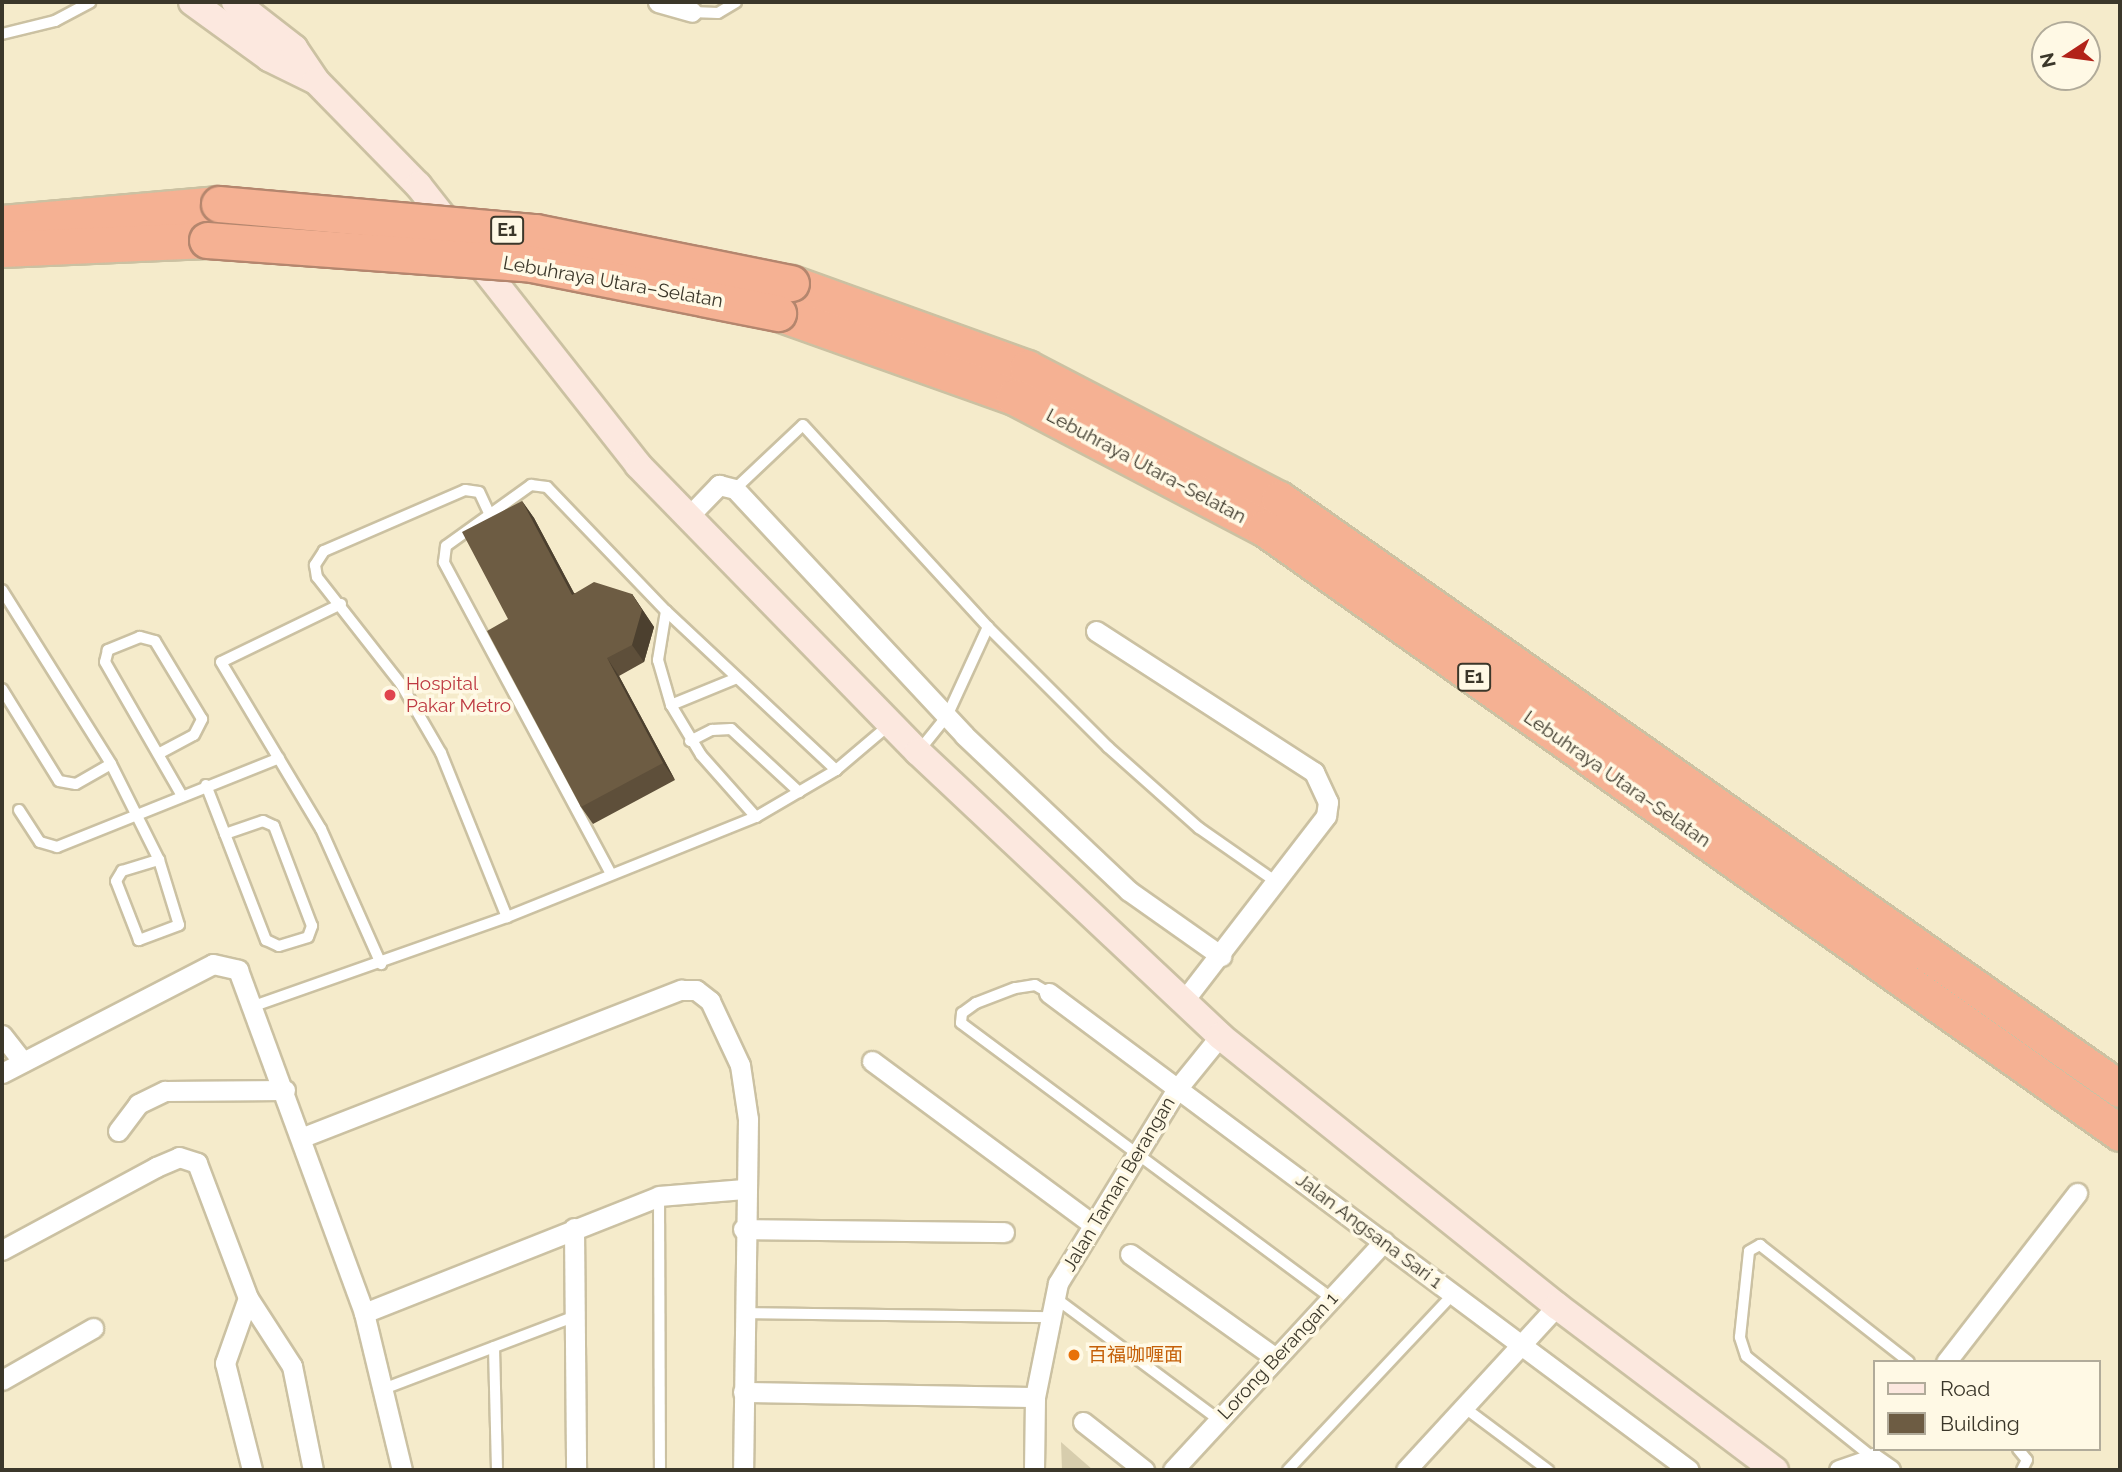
<!DOCTYPE html>
<html>
<head>
<meta charset="utf-8">
<style>
	body { margin:0 }
	#map { position:relative; width:2122px; height:1472px; overflow:hidden; background:#f5ebcb; font-family:Raleway,"Noto Sans SC",sans-serif }
	div>[style] { position:absolute }
	.green>* { inset:0; background:#d7cdad }
	.roads { filter:drop-shadow(2px 0 #cbc1a2) drop-shadow(-2px 0 #cbc1a2) drop-shadow(0 2px #cbc1a2) drop-shadow(0 -2px #cbc1a2) }
	.service>* { height:10px; margin:-5px; padding:0 5px; transform-origin:5px; border-radius:5px; background:#fff }
	.minor>* { height:19px; margin:-9.5px; padding:0 9.5px; transform-origin:9.5px; border-radius:9.5px; background:#fff }
	.secondary>* { height:26px; margin:-13px; padding:0 13px; transform-origin:13px; border-radius:13px; background:#fce8df }
	.motorway>* { height:35px; margin:-17.5px; padding:0 17.5px; transform-origin:17.5px; border-radius:17.5px; background:#f5b193 }
	.bridges { filter:drop-shadow(2px 0 #b4866e) drop-shadow(-2px 0 #b4866e) drop-shadow(0 2px #b4866e) drop-shadow(0 -2px #b4866e) }
	.motorway-bridge>* { height:35px; margin:-17.5px; padding:0 17.5px; transform-origin:17.5px; border-radius:17.5px; background:#f5b193 }
	.wall>* { inset:0; background:#5e4f3a }
	.shaded-wall>* { inset:0; background:#4c402f }
	.building>* { inset:0; background:#6d5c43 }
	.dots>* { width:19px; height:19px; translate:-50% -50%; box-sizing:border-box; border:4px solid #fff9e5; border-radius:50% }
	span { translate:-50% -50%; white-space:nowrap; text-align:center; line-height:1.15; -webkit-text-stroke:7px #fff9e5; paint-order:stroke }
	.shield-label span { padding:2px 5px; background:#fff9e5; border:2px solid; border-radius:5px; -webkit-text-stroke-width:0 }
	.shield-label { font-size:18px; color:#3b372a; font-weight:700 }
	.street-label { font-size:19px; color:#3b372a }
	.health-label { font-size:19px; color:#be3a42 }
	.left { translate:0 -50%; text-align:left }
	.food-label { font-size:19px; color:#c56008 }
	.frame { position:absolute; inset:0; border:4px solid #3b372a; pointer-events:none }
	.legend { position:absolute; left:1873px; top:1360px; width:228px; height:91px; box-sizing:border-box; background:#fff9e5; border:2px solid #b1ab9a; margin:0; padding:9px 12px; list-style:none; font-size:21px; color:#3b372a }
	.legend li { display:flex; align-items:center; gap:14px; height:35px }
	.legend b { width:35px; border:2px solid #b1ab9a }
	.north { position:absolute; left:2031px; top:21px; width:70px; height:70px; box-sizing:border-box; background:#fff9e5; border:2px solid #b1ab9a; border-radius:50%; rotate:257deg; font-size:19px; font-weight:700; line-height:28px; text-align:center; color:#3b372a }
	.north::after { content:''; display:block; margin:auto; width:24px; height:32px; background:#b22319; clip-path:polygon(50% 0,100% 100%,50% 72%,0 100%) }
</style>
</head>
<body>
<div id="map">
	<div class="green">
		<div style="clip-path:polygon(1061px 1442px,1093px 1470px,1062px 1470px)"></div>
	</div>
	<div class="roads">
		<div class="service">
			<div style="left:692px;top:12px;width:26px;rotate:2deg"></div>
			<div style="left:718px;top:13px;width:21px;rotate:-31deg"></div>
			<div style="left:2px;top:34px;width:55px;rotate:-13.8deg"></div>
			<div style="left:55px;top:21px;width:40px;rotate:-28deg"></div>
			<div style="left:735px;top:489px;width:93px;rotate:-43.3deg"></div>
			<div style="left:803px;top:425px;width:274px;rotate:47.5deg"></div>
			<div style="left:988px;top:627px;width:170px;rotate:45deg"></div>
			<div style="left:1108px;top:747px;width:122px;rotate:41.7deg"></div>
			<div style="left:1199px;top:828px;width:93px;rotate:34.9deg"></div>
			<div style="left:489px;top:513px;width:23px;rotate:-115deg"></div>
			<div style="left:479px;top:492px;width:14px;rotate:-172deg"></div>
			<div style="left:465px;top:490px;width:154px;rotate:156.6deg"></div>
			<div style="left:324px;top:551px;width:17px;rotate:123deg"></div>
			<div style="left:315px;top:565px;width:12px;rotate:81deg"></div>
			<div style="left:317px;top:577px;width:136px;rotate:51.9deg"></div>
			<div style="left:401px;top:684px;width:80px;rotate:59.9deg"></div>
			<div style="left:441px;top:753px;width:177px;rotate:68.1deg"></div>
			<div style="left:507px;top:917px;width:268px;rotate:-21.9deg"></div>
			<div style="left:756px;top:817px;width:93px;rotate:-30.4deg"></div>
			<div style="left:836px;top:770px;width:70px;rotate:-40.3deg"></div>
			<div style="left:2px;top:590px;width:205px;rotate:57.9deg"></div>
			<div style="left:111px;top:764px;width:107px;rotate:63.4deg"></div>
			<div style="left:159px;top:860px;width:68px;rotate:72.9deg"></div>
			<div style="left:179px;top:925px;width:43px;rotate:159.4deg"></div>
			<div style="left:139px;top:940px;width:63px;rotate:-111.3deg"></div>
			<div style="left:116px;top:881px;width:12px;rotate:-59deg"></div>
			<div style="left:122px;top:871px;width:39px;rotate:-17deg"></div>
			<div style="left:341px;top:604px;width:133px;rotate:154.2deg"></div>
			<div style="left:221px;top:662px;width:195px;rotate:59.1deg"></div>
			<div style="left:321px;top:829px;width:148px;rotate:66deg"></div>
			<div style="left:666px;top:611px;width:50px;rotate:99.3deg"></div>
			<div style="left:658px;top:660px;width:47px;rotate:73.9deg"></div>
			<div style="left:671px;top:705px;width:58px;rotate:59deg"></div>
			<div style="left:701px;top:755px;width:83px;rotate:48.4deg"></div>
			<div style="left:2px;top:689px;width:108px;rotate:58.2deg"></div>
			<div style="left:59px;top:781px;width:17px;rotate:10deg"></div>
			<div style="left:76px;top:784px;width:40px;rotate:-29.7deg"></div>
			<div style="left:671px;top:705px;width:71px;rotate:-22.2deg"></div>
			<div style="left:690px;top:741px;width:25px;rotate:-27deg"></div>
			<div style="left:712px;top:730px;width:19px;rotate:-3deg"></div>
			<div style="left:731px;top:729px;width:93px;rotate:42.8deg"></div>
			<div style="left:918px;top:752px;width:46px;rotate:-51.1deg"></div>
			<div style="left:947px;top:716px;width:98px;rotate:-65.3deg"></div>
			<div style="left:160px;top:753px;width:38px;rotate:-28deg"></div>
			<div style="left:194px;top:735px;width:18px;rotate:-63deg"></div>
			<div style="left:202px;top:719px;width:91px;rotate:-121.1deg"></div>
			<div style="left:155px;top:641px;width:16px;rotate:-165deg"></div>
			<div style="left:140px;top:637px;width:35px;rotate:158deg"></div>
			<div style="left:108px;top:650px;width:12px;rotate:104deg"></div>
			<div style="left:105px;top:662px;width:155px;rotate:60.1deg"></div>
			<div style="left:206px;top:785px;width:53px;rotate:68.8deg"></div>
			<div style="left:225px;top:834px;width:114px;rotate:68.9deg"></div>
			<div style="left:266px;top:940px;width:14px;rotate:25deg"></div>
			<div style="left:279px;top:946px;width:30px;rotate:-17deg"></div>
			<div style="left:308px;top:937px;width:12px;rotate:-70deg"></div>
			<div style="left:312px;top:926px;width:107px;rotate:-110.8deg"></div>
			<div style="left:274px;top:826px;width:12px;rotate:-156deg"></div>
			<div style="left:263px;top:821px;width:40px;rotate:161.1deg"></div>
			<div style="left:19px;top:810px;width:38px;rotate:57deg"></div>
			<div style="left:40px;top:842px;width:18px;rotate:16deg"></div>
			<div style="left:57px;top:847px;width:239px;rotate:-21.8deg"></div>
			<div style="left:611px;top:874px;width:354px;rotate:-118.2deg"></div>
			<div style="left:444px;top:562px;width:16px;rotate:-83deg"></div>
			<div style="left:446px;top:546px;width:105px;rotate:-35.7deg"></div>
			<div style="left:531px;top:485px;width:16px;rotate:7deg"></div>
			<div style="left:547px;top:487px;width:172px;rotate:46.2deg"></div>
			<div style="left:666px;top:611px;width:233px;rotate:43.1deg"></div>
			<div style="left:1049px;top:993px;width:16px;rotate:-150deg"></div>
			<div style="left:1035px;top:985px;width:20px;rotate:171deg"></div>
			<div style="left:1015px;top:988px;width:42px;rotate:159deg"></div>
			<div style="left:976px;top:1003px;width:17px;rotate:144deg"></div>
			<div style="left:962px;top:1013px;width:10px;rotate:96deg"></div>
			<div style="left:961px;top:1023px;width:462px;rotate:36.6deg"></div>
			<div style="left:254px;top:1006px;width:268px;rotate:-19.4deg"></div>
			<div style="left:659px;top:1196px;width:274px;rotate:89.8deg"></div>
			<div style="left:1054px;top:1297px;width:206px;rotate:36.7deg"></div>
			<div style="left:744px;top:1313px;width:304px;rotate:0.8deg"></div>
			<div style="left:494px;top:1347px;width:123px;rotate:88.6deg"></div>
			<div style="left:386px;top:1388px;width:200px;rotate:-20.8deg"></div>
			<div style="left:1465px;top:1408px;width:104px;rotate:36.8deg"></div>
			<div style="left:2018px;top:1449px;width:14px;rotate:51deg"></div>
			<div style="left:2027px;top:1460px;width:11px;rotate:117deg"></div>
			<div style="left:1872px;top:1457px;width:161px;rotate:-141.3deg"></div>
			<div style="left:1746px;top:1356px;width:20px;rotate:-108deg"></div>
			<div style="left:1740px;top:1337px;width:86px;rotate:-84deg"></div>
			<div style="left:1749px;top:1251px;width:13px;rotate:-29deg"></div>
			<div style="left:1760px;top:1245px;width:189px;rotate:38.1deg"></div>
			<div style="left:1288px;top:1470px;width:241px;rotate:-46.8deg"></div>
		</div>
		<div class="minor">
			<div style="left:658px;top:2px;width:35px;rotate:16deg"></div>
			<div style="left:688px;top:517px;width:45px;rotate:-45.9deg"></div>
			<div style="left:719px;top:485px;width:16px;rotate:14deg"></div>
			<div style="left:735px;top:489px;width:336px;rotate:47deg"></div>
			<div style="left:964px;top:735px;width:227px;rotate:43.4deg"></div>
			<div style="left:1129px;top:891px;width:113px;rotate:35.2deg"></div>
			<div style="left:1096px;top:631px;width:260px;rotate:32.9deg"></div>
			<div style="left:1314px;top:772px;width:33px;rotate:65deg"></div>
			<div style="left:1328px;top:802px;width:14px;rotate:98deg"></div>
			<div style="left:1326px;top:816px;width:235px;rotate:127.6deg"></div>
			<div style="left:1049px;top:993px;width:798px;rotate:36.7deg"></div>
			<div style="left:2px;top:1035px;width:34px;rotate:52deg"></div>
			<div style="left:872px;top:1061px;width:274px;rotate:36.5deg"></div>
			<div style="left:2px;top:1073px;width:237px;rotate:-27.3deg"></div>
			<div style="left:213px;top:964px;width:26px;rotate:13deg"></div>
			<div style="left:238px;top:970px;width:365px;rotate:69.8deg"></div>
			<div style="left:364px;top:1313px;width:162px;rotate:76.4deg"></div>
			<div style="left:118px;top:1131px;width:34px;rotate:-53deg"></div>
			<div style="left:138px;top:1104px;width:30px;rotate:-26deg"></div>
			<div style="left:165px;top:1091px;width:120px;rotate:-0.5deg"></div>
			<div style="left:303px;top:1137px;width:406px;rotate:-21.3deg"></div>
			<div style="left:681px;top:990px;width:15px"></div>
			<div style="left:696px;top:990px;width:18px;rotate:38deg"></div>
			<div style="left:710px;top:1001px;width:71px;rotate:64.9deg"></div>
			<div style="left:740px;top:1065px;width:55px;rotate:81.6deg"></div>
			<div style="left:748px;top:1119px;width:351px;rotate:90.8deg"></div>
			<div style="left:574px;top:1228px;width:242px;rotate:89.5deg"></div>
			<div style="left:743px;top:1229px;width:261px;rotate:0.7deg"></div>
			<div style="left:2px;top:1250px;width:175px;rotate:-28.3deg"></div>
			<div style="left:156px;top:1167px;width:25px;rotate:-23deg"></div>
			<div style="left:179px;top:1157px;width:19px;rotate:18deg"></div>
			<div style="left:197px;top:1163px;width:144px;rotate:69.3deg"></div>
			<div style="left:248px;top:1298px;width:81px;rotate:57.1deg"></div>
			<div style="left:292px;top:1366px;width:106px;rotate:78.6deg"></div>
			<div style="left:1130px;top:1254px;width:179px;rotate:35.5deg"></div>
			<div style="left:248px;top:1298px;width:69px;rotate:109.5deg"></div>
			<div style="left:225px;top:1363px;width:110px;rotate:75.8deg"></div>
			<div style="left:364px;top:1313px;width:317px;rotate:-21.6deg"></div>
			<div style="left:659px;top:1196px;width:85px;rotate:-4.7deg"></div>
			<div style="left:1946px;top:1362px;width:214px;rotate:-52.2deg"></div>
			<div style="left:2px;top:1380px;width:105px;rotate:-29.7deg"></div>
			<div style="left:743px;top:1392px;width:292px;rotate:1deg"></div>
			<div style="left:1083px;top:1422px;width:78px;rotate:38.2deg"></div>
			<div style="left:1873px;top:1458px;width:21px;rotate:35deg"></div>
			<div style="left:1034px;top:1470px;width:73px;rotate:-89.2deg"></div>
			<div style="left:1035px;top:1397px;width:116px;rotate:-78.6deg"></div>
			<div style="left:1058px;top:1283px;width:228px;rotate:-58.5deg"></div>
			<div style="left:1177px;top:1089px;width:68px;rotate:-50.9deg"></div>
			<div style="left:1173px;top:1470px;width:311px;rotate:-47.3deg"></div>
			<div style="left:1406px;top:1470px;width:223px;rotate:-47.4deg"></div>
			<div style="left:1839px;top:1470px;width:36px;rotate:-19deg"></div>
		</div>
		<div class="secondary">
			<div style="left:192px;top:2px;width:95px;rotate:36deg"></div>
			<div style="left:269px;top:58px;width:50px;rotate:26.1deg"></div>
			<div style="left:235px;top:2px;width:75px;rotate:37.9deg"></div>
			<div style="left:294px;top:48px;width:40px;rotate:56deg"></div>
			<div style="left:316px;top:81px;width:146px;rotate:45.6deg"></div>
			<div style="left:418px;top:185px;width:356px;rotate:51.8deg"></div>
			<div style="left:638px;top:465px;width:401px;rotate:45.7deg"></div>
			<div style="left:918px;top:752px;width:415px;rotate:43.2deg"></div>
			<div style="left:1220px;top:1036px;width:432px;rotate:38.7deg"></div>
			<div style="left:1557px;top:1306px;width:273px;rotate:37deg"></div>
		</div>
		<div class="motorway">
			<div style="left:2px;top:223px;width:218px;rotate:-5deg"></div>
			<div style="left:2px;top:249px;width:205px;rotate:-2.5deg"></div>
			<div style="left:791px;top:283px;width:251px;rotate:19.8deg"></div>
			<div style="left:1027px;top:368px;width:284px;rotate:27.5deg"></div>
			<div style="left:1279px;top:499px;width:1027px;rotate:35.05deg"></div>
			<div style="left:778px;top:313px;width:251px;rotate:19.6deg"></div>
			<div style="left:1014px;top:397px;width:282px;rotate:27.7deg"></div>
			<div style="left:1264px;top:528px;width:1048px;rotate:35.25deg"></div>
		</div>
	</div>
	<div class="bridges">
		<div class="motorway-bridge">
			<div style="left:219px;top:204px;width:317px;rotate:5.1deg"></div>
			<div style="left:535px;top:232px;width:261px;rotate:11.3deg"></div>
			<div style="left:207px;top:240px;width:326px;rotate:4.2deg"></div>
			<div style="left:532px;top:264px;width:251px;rotate:11.3deg"></div>
		</div>
	</div>
	<div class="wall">
		<div style="clip-path:polygon(522px 501px,534px 518px,574px 593px,632px 594px,654px 627px,644px 662px,619px 676px,675px 780px,593px 824px,581px 807px,508px 619px)"></div>
	</div>
	<div class="shaded-wall">
		<div style="clip-path:polygon(522px 501px,534px 518px,584px 612px,572px 595px)"></div>
		<div style="clip-path:polygon(632px 594px,654px 627px,644px 662px,632px 645px)"></div>
		<div style="clip-path:polygon(607px 658px,619px 676px,675px 780px,663px 763px)"></div>
	</div>
	<div class="building">
		<div style="clip-path:polygon(522px 501px,572px 595px,594px 582px,632px 594px,642px 610px,632px 645px,607px 658px,663px 763px,581px 807px,487px 631px,508px 619px,462px 532px)"></div>
	</div>
	<div class="dots">
		<div style="left:390px;top:695px;background:#e0444e"></div>
		<div style="left:1074px;top:1355px;background:#e8710a"></div>
	</div>
	<div class="shield-label">
		<span style="left:507px;top:230px">E1</span>
		<span style="left:1474px;top:677px">E1</span>
	</div>
	<div class="street-label">
		<span style="left:613px;top:282px;rotate:10deg">Lebuhraya Utara–Selatan</span>
		<span style="left:1146px;top:466px;rotate:28deg">Lebuhraya Utara–Selatan</span>
		<span style="left:1617px;top:779px;rotate:35deg">Lebuhraya Utara–Selatan</span>
		<span style="left:1119px;top:1184px;rotate:-59deg">Jalan Taman Berangan</span>
		<span style="left:1369px;top:1231px;rotate:37deg">Jalan Angsana Sari 1</span>
		<span style="left:1278px;top:1356px;rotate:-47deg">Lorong Berangan 1</span>
	</div>
	<div class="health-label">
		<span class="left" style="left:406px;top:695px">Hospital<br>Pakar Metro</span>
	</div>
	<div class="food-label">
		<span class="left" style="left:1088px;top:1355px">百福咖喱面</span>
	</div>
	<div class="frame"></div>
	<ul class="legend">
	<li><b style="height:9px;background:#fce8df"></b>Road</li>
	<li><b style="height:19px;background:#6d5c43"></b>Building</li>
	</ul>
	<div class="north">N</div>
</div>
</body>
</html>
